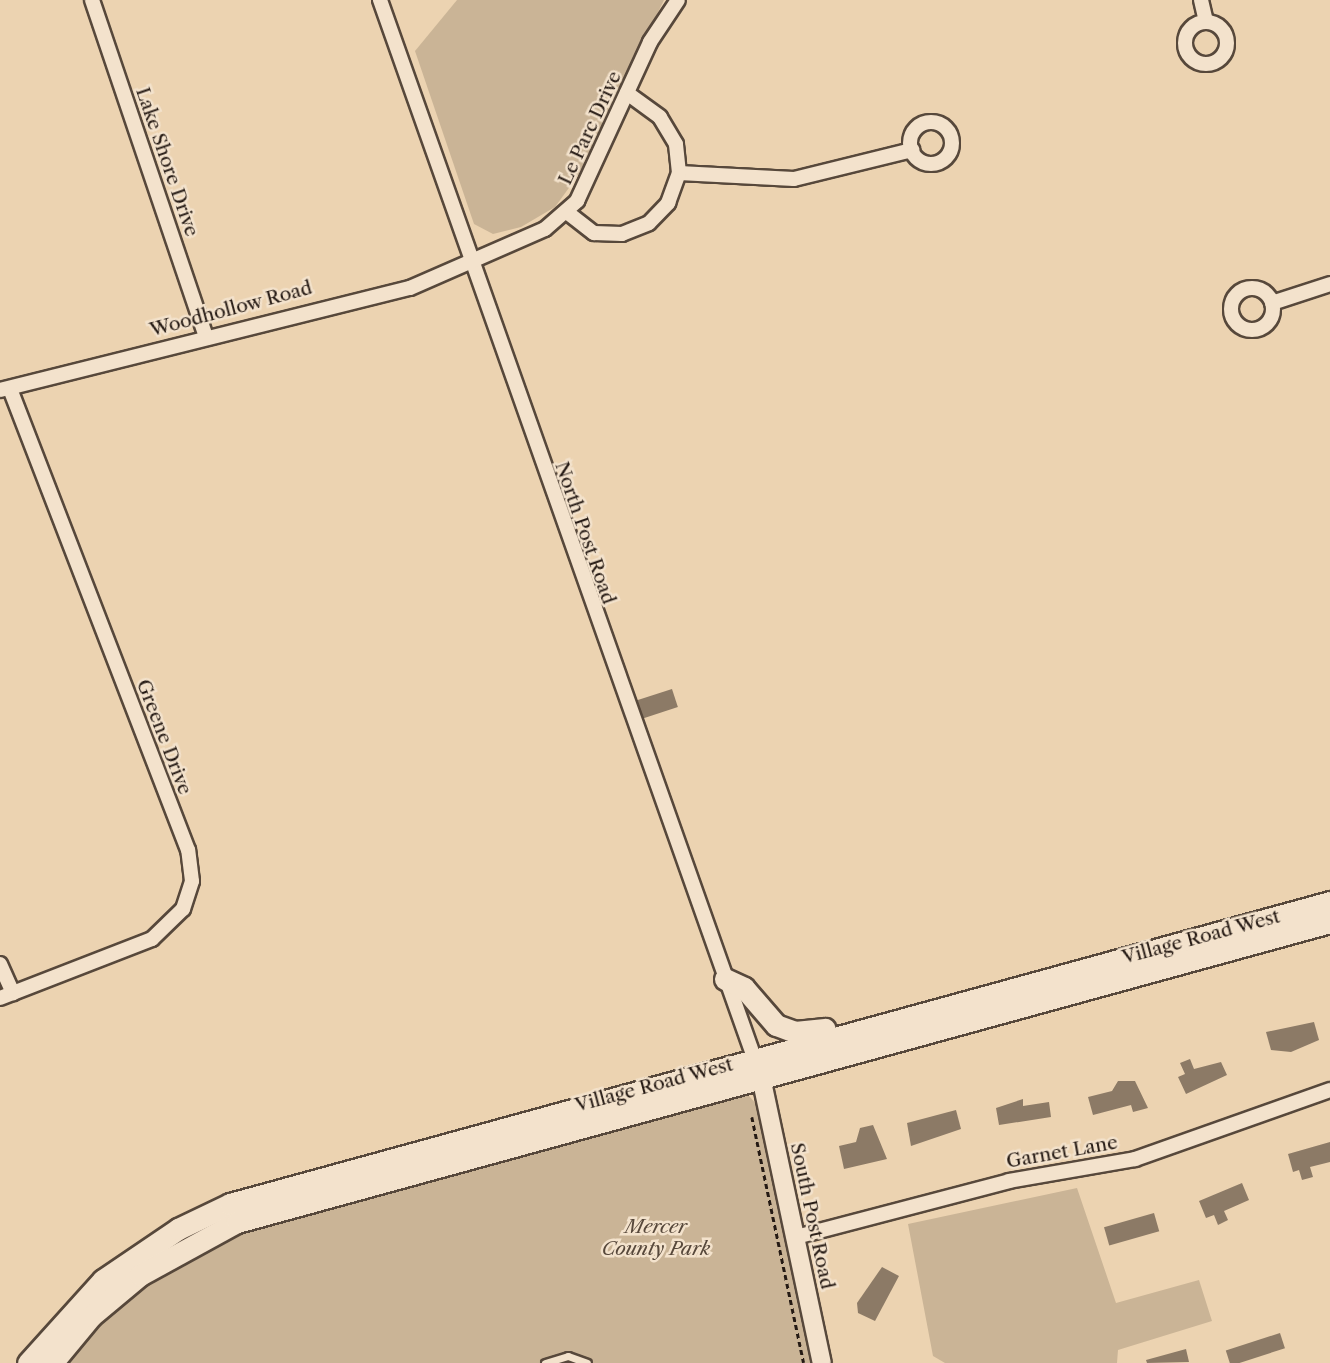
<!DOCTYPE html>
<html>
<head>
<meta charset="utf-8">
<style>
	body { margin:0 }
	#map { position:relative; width:1330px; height:1363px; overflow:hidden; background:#ecd3b1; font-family:"Libre Caslon Text",serif }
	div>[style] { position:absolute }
	.green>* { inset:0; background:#cab496 }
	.building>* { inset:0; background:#8c7a66; transform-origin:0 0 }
	.path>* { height:2.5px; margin-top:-1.25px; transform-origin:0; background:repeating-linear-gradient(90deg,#251a14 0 5px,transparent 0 8.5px) }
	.roads { filter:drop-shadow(2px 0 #57483b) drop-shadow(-2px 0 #57483b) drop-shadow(0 2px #57483b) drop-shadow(0 -2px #57483b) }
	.service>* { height:7px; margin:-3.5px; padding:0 3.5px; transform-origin:3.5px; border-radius:3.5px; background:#f3e2cc }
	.minor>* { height:14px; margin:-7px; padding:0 7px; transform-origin:7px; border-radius:7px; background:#f3e2cc }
	.minor>.ring { margin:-7px; padding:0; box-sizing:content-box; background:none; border:14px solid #f3e2cc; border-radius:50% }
	.tertiary>* { height:18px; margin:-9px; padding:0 9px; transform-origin:9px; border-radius:9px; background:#f3e2cc }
	.secondary>* { height:21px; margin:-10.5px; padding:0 10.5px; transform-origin:10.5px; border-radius:10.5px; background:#f3e2cc }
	span { translate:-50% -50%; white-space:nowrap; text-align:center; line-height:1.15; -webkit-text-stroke:5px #f3e2cc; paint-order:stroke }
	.street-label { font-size:19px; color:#251a14 }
	.park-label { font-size:19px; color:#57483b; font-style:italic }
</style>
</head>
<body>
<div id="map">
	<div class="green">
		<div style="clip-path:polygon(457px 0,664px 0,579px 174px,555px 207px,521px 227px,493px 234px,474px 224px,415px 51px)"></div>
		<div style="clip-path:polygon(742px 1088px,757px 1105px,812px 1363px,64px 1363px,129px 1290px,233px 1228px)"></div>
		<div style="clip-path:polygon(1077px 1188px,1116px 1303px,1199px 1280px,1212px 1321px,1118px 1350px,1117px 1363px,945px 1363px,933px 1356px,908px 1224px)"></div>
	</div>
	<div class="building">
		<div style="left:672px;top:689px;width:19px;height:40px;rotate:72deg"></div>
		<div style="clip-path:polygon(1314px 1022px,1319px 1040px,1291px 1052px,1271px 1050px,1266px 1032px)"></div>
		<div style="clip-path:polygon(1190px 1059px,1194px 1069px,1221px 1062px,1227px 1075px,1186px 1094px,1178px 1077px,1185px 1074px,1180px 1063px)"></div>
		<div style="clip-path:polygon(1118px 1081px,1135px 1081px,1148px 1108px,1133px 1112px,1131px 1105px,1093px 1115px,1088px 1097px,1112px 1091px)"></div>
		<div style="clip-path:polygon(1023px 1099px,1023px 1106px,1049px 1102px,1051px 1117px,999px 1125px,996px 1108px)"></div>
		<div style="clip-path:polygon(956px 1110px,961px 1129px,911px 1146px,907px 1123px)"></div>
		<div style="clip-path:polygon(873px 1125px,887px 1159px,844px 1169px,839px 1146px,856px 1142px,860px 1128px)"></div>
		<div style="clip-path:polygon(1330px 1142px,1330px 1162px,1310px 1167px,1313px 1177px,1302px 1180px,1299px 1170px,1293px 1172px,1288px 1154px)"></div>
		<div style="clip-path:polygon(1242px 1183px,1249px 1200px,1224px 1211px,1228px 1220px,1218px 1225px,1214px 1215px,1206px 1218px,1199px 1201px)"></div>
		<div style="left:1154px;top:1213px;width:19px;height:52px;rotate:74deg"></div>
		<div style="clip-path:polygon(882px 1267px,899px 1276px,875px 1321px,858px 1313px,857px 1303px)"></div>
		<div style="left:1280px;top:1333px;width:16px;height:57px;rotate:72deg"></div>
		<div style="clip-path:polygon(1186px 1349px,1189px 1362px,1147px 1363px,1146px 1360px)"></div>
	</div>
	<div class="path">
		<div style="left:752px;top:1117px;width:251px;rotate:78.1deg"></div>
	</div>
	<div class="roads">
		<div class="service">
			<div style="left:545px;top:1363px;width:24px;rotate:-17deg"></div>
			<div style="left:568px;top:1356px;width:20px;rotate:20deg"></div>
		</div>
		<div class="minor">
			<div style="left:92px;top:0;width:355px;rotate:71.3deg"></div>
			<div style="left:380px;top:0;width:1131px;rotate:70.52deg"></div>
			<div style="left:1201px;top:0;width:22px;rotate:77deg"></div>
			<div class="ring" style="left:1185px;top:22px;width:28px;height:28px"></div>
			<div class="ring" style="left:910px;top:122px;width:28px;height:28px"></div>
			<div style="left:679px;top:173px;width:115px;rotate:3deg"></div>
			<div style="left:794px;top:179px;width:122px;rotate:-13.8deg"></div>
			<div style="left:568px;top:213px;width:33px;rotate:38deg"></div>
			<div style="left:594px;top:233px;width:28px;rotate:2deg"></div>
			<div style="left:622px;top:234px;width:29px;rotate:-22deg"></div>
			<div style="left:649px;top:223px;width:28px;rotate:-46deg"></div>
			<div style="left:668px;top:203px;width:32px;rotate:-70deg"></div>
			<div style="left:679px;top:173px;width:29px;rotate:-96deg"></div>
			<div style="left:676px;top:144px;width:31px;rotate:-121deg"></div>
			<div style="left:660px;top:117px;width:41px;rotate:-144deg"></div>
			<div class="ring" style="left:1231px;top:288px;width:28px;height:28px"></div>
			<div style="left:1272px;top:303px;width:61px;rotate:-18.1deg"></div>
			<div style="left:0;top:390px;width:422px;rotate:-14deg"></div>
			<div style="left:410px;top:288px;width:147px;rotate:-23.6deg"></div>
			<div style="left:545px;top:229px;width:43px;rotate:-41.2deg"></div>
			<div style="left:577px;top:201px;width:175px;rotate:-65.3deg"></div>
			<div style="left:650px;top:42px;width:50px;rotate:-56.3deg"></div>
			<div style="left:0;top:964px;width:32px;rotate:66deg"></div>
			<div style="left:0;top:998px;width:163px;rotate:-21.2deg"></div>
			<div style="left:152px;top:939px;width:43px;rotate:-44.1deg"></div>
			<div style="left:183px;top:909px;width:29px;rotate:-72deg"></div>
			<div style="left:192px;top:881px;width:31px;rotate:-97deg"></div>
			<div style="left:188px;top:850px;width:495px;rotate:-111.1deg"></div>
			<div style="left:796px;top:1237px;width:220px;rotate:-14.7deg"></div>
			<div style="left:1009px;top:1181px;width:128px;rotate:-9.9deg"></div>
			<div style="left:1135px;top:1159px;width:207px;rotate:-19.5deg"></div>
		</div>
		<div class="tertiary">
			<div style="left:761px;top:1077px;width:292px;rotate:78deg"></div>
		</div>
		<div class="secondary">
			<div style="left:725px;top:979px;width:21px;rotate:25deg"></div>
			<div style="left:744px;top:988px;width:49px;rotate:49.1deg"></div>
			<div style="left:776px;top:1025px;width:20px;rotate:20deg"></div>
			<div style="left:795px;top:1032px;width:30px;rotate:-6deg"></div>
			<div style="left:28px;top:1363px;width:112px;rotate:-47.9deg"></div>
			<div style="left:103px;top:1280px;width:91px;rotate:-34.2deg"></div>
			<div style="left:178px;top:1229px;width:58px;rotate:-25.7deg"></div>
			<div style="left:230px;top:1204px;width:1141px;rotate:-15.35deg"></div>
			<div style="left:52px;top:1363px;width:61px;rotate:-50.3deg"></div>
			<div style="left:91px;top:1316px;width:64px;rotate:-39.9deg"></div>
			<div style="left:140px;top:1275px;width:111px;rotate:-28.7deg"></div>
			<div style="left:237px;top:1222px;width:1133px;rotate:-15.35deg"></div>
		</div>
	</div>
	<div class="street-label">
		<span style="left:590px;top:128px;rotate:-65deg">Le Parc Drive</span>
		<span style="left:167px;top:162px;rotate:71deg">Lake Shore Drive</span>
		<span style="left:231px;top:309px;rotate:-15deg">Woodhollow Road</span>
		<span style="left:585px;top:533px;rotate:71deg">North Post Road</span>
		<span style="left:164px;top:737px;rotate:69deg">Greene Drive</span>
		<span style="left:1201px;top:937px;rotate:-15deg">Village Road West</span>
		<span style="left:654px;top:1085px;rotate:-15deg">Village Road West</span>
		<span style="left:1062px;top:1152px;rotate:-10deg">Garnet Lane</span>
		<span style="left:812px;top:1216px;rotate:78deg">South Post Road</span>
	</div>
	<div class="park-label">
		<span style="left:656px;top:1238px">Mercer<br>County Park</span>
	</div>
</div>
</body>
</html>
